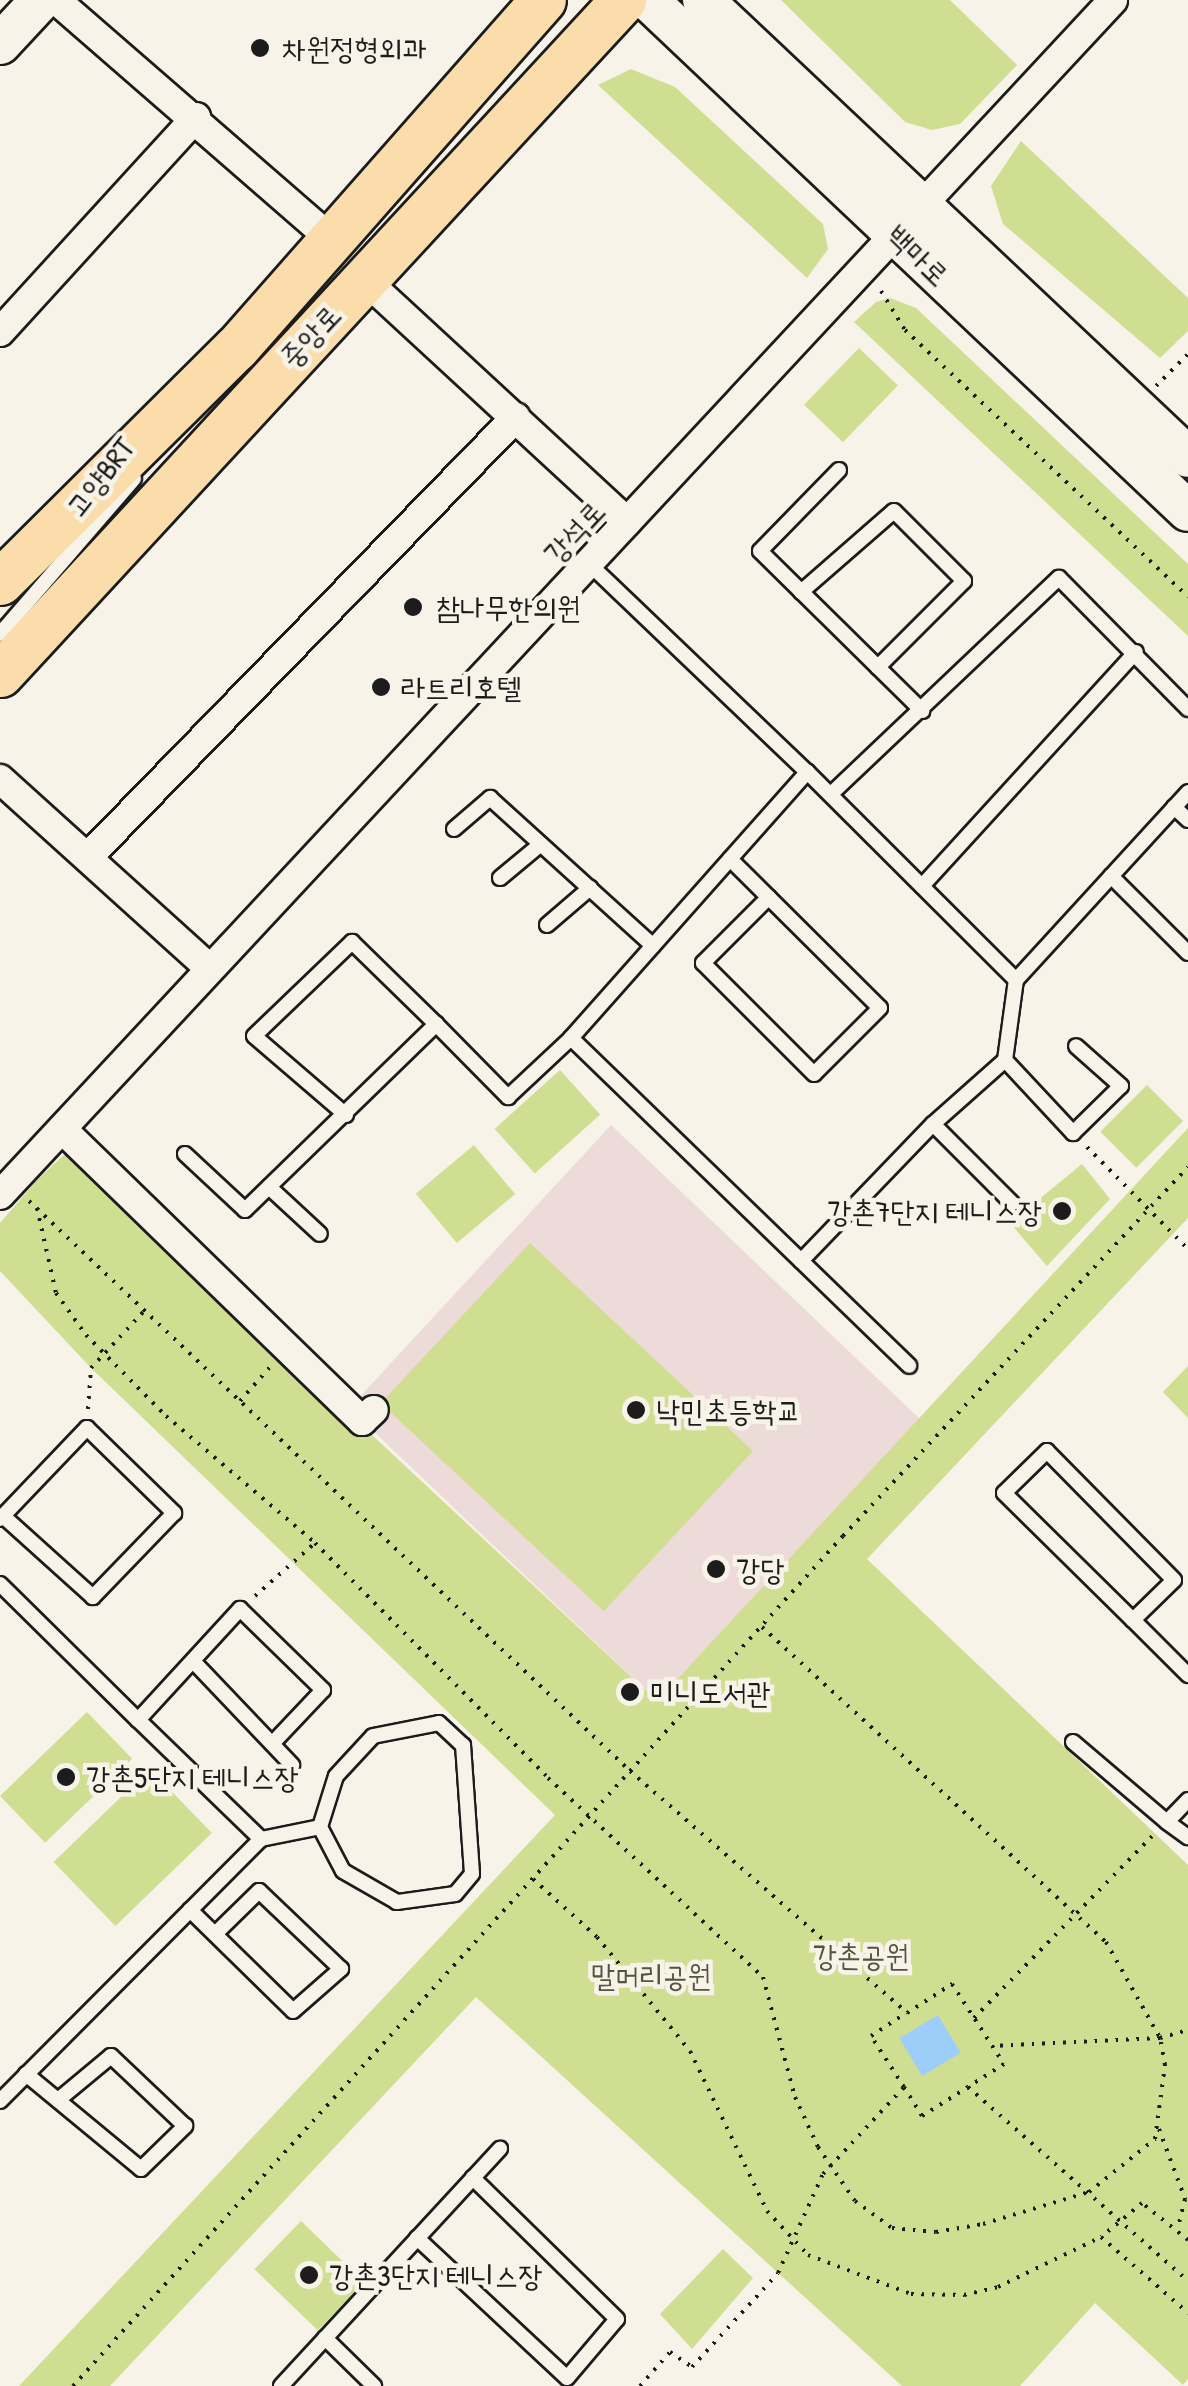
<!DOCTYPE html>
<html>
<head>
<meta charset="utf-8">
<style>
	body { margin:0 }
	#map { position:relative; width:1188px; height:2386px; overflow:hidden; background:#f7f3e8; font-family:"Patrick Hand","Poor Story",sans-serif }
	div>[style] { position:absolute }
	.built>* { inset:0; background:#eddbda }
	.green>* { inset:0; background:#d0de92; transform-origin:0 0 }
	.water>* { inset:0; background:#9ccef9; transform-origin:0 0 }
	.path>* { height:4px; margin-top:-2px; transform-origin:0; background:repeating-linear-gradient(90deg,#1c1c1c 0 2.5px,transparent 0 10.5px) }
	.roads { filter:drop-shadow(2px 0 #1c1c1c) drop-shadow(-2px 0 #1c1c1c) drop-shadow(0 2px #1c1c1c) drop-shadow(0 -2px #1c1c1c) }
	.lane>* { height:14px; margin:-7px; padding:0 7px; transform-origin:7px; border-radius:7px; background:#f7f3e8 }
	.street>* { height:28px; margin:-14px; padding:0 14px; transform-origin:14px; border-radius:14px; background:#f7f3e8 }
	.secondary>* { height:40px; margin:-20px; padding:0 20px; transform-origin:20px; border-radius:20px; background:#f7f3e8 }
	.primary>* { height:45px; margin:-22.5px; padding:0 22.5px; transform-origin:22.5px; border-radius:22.5px; background:#fbddab }
	.dots>* { width:28px; height:28px; translate:-50% -50%; box-sizing:border-box; border:5px solid #f7f3e8; border-radius:50% }
	span { translate:-50% -50%; white-space:nowrap; text-align:center; line-height:1.15; -webkit-text-stroke:9px #f7f3e8; paint-order:stroke }
	.poi-label { font-size:30px; color:#1c1c1c }
	.left { translate:0 -50%; text-align:left }
	.right { translate:-100% -50%; text-align:right }
	.street-label { font-size:30px; color:#1c1c1c }
	.park-label { font-size:30px; color:#52563f }
</style>
</head>
<body>
<div id="map">
	<div class="built">
		<div style="clip-path:polygon(611px 1125px,921px 1420px,657px 1701px,372px 1430px,354px 1403px)"></div>
	</div>
	<div class="green">
		<div style="clip-path:polygon(781px 0,950px 0,1017px 65px,960px 124px,932px 130px,905px 122px)"></div>
		<div style="clip-path:polygon(631px 69px,675px 87px,823px 224px,828px 249px,807px 278px,598px 85px)"></div>
		<div style="clip-path:polygon(1021px 141px,1188px 298px,1188px 331px,1160px 358px,1003px 224px,991px 186px)"></div>
		<div style="clip-path:polygon(890px 298px,916px 308px,1188px 564px,1188px 636px,854px 322px,876px 302px)"></div>
		<div style="left:859px;top:348px;width:54px;height:79px;rotate:44deg"></div>
		<div style="left:560px;top:1070px;width:60px;height:88px;rotate:48deg"></div>
		<div style="left:1147px;top:1085px;width:51px;height:66px;rotate:45deg"></div>
		<div style="clip-path:polygon(1188px 1128px,1188px 1218px,867px 1559px,1188px 1865px,1188px 2379px,1183px 2385px,1095px 2303px,1020px 2386px,902px 2386px,476px 1997px,110px 2386px,19px 2386px,555px 1815px,91px 1368px,0 1271px,0 1223px,38px 1179px,68px 1151px,657px 1701px)"></div>
		<div style="left:474px;top:1145px;width:64px;height:76px;rotate:50deg"></div>
		<div style="clip-path:polygon(1082px 1164px,1110px 1199px,1047px 1266px,1010px 1223px)"></div>
		<div style="left:530px;top:1243px;width:305px;height:219px;rotate:43deg"></div>
		<div style="clip-path:polygon(1188px 1366px,1188px 1418px,1163px 1392px)"></div>
		<div style="left:87px;top:1712px;width:65px;height:121px;rotate:46deg"></div>
		<div style="left:150px;top:1769px;width:89px;height:134px;rotate:46deg"></div>
		<div style="left:301px;top:2221px;width:88px;height:67px;rotate:44deg"></div>
		<div style="clip-path:polygon(723px 2249px,753px 2278px,692px 2349px,660px 2314px)"></div>
	</div>
	<div class="water">
		<div style="left:938px;top:2015px;width:44px;height:45px;rotate:59deg"></div>
	</div>
	<div class="path">
		<div style="left:881px;top:291px;width:46px;rotate:58.4deg"></div>
		<div style="left:905px;top:330px;width:389px;rotate:43.3deg"></div>
		<div style="left:1156px;top:386px;width:45px;rotate:-45deg"></div>
		<div style="left:1087px;top:1147px;width:144px;rotate:45.3deg"></div>
		<div style="left:29px;top:1201px;width:828px;rotate:43.48deg"></div>
		<div style="left:630px;top:1771px;width:368px;rotate:41.1deg"></div>
		<div style="left:907px;top:2013px;width:54px;rotate:-32.8deg"></div>
		<div style="left:952px;top:1984px;width:95px;rotate:57deg"></div>
		<div style="left:1004px;top:2064px;width:43px;rotate:147.4deg"></div>
		<div style="left:968px;top:2087px;width:293px;rotate:41.4deg"></div>
		<div style="left:37px;top:1208px;width:87px;rotate:77.4deg"></div>
		<div style="left:56px;top:1293px;width:52px;rotate:54.5deg"></div>
		<div style="left:86px;top:1335px;width:114px;rotate:45.4deg"></div>
		<div style="left:166px;top:1416px;width:196px;rotate:40.4deg"></div>
		<div style="left:315px;top:1543px;width:331px;rotate:45.2deg"></div>
		<div style="left:548px;top:1778px;width:293px;rotate:42.8deg"></div>
		<div style="left:763px;top:1977px;width:124px;rotate:75.1deg"></div>
		<div style="left:795px;top:2097px;width:55px;rotate:65.3deg"></div>
		<div style="left:818px;top:2147px;width:65px;rotate:55.6deg"></div>
		<div style="left:855px;top:2201px;width:46px;rotate:36.1deg"></div>
		<div style="left:892px;top:2228px;width:44px;rotate:5.2deg"></div>
		<div style="left:936px;top:2232px;width:48px;rotate:-9.7deg"></div>
		<div style="left:983px;top:2224px;width:111px;rotate:-16.8deg"></div>
		<div style="left:1089px;top:2192px;width:85px;rotate:-38.8deg"></div>
		<div style="left:1155px;top:2139px;width:75px;rotate:-82.3deg"></div>
		<div style="left:1165px;top:2065px;width:27px;rotate:-100deg"></div>
		<div style="left:1160px;top:2038px;width:168px;rotate:177.3deg"></div>
		<div style="left:240px;top:1401px;width:45px;rotate:-48.6deg"></div>
		<div style="left:88px;top:1409px;width:41px;rotate:-85.8deg"></div>
		<div style="left:91px;top:1368px;width:79px;rotate:-47deg"></div>
		<div style="left:255px;top:1596px;width:80px;rotate:-41.5deg"></div>
		<div style="left:762px;top:1627px;width:466px;rotate:42.5deg"></div>
		<div style="left:1106px;top:1942px;width:110px;rotate:60.6deg"></div>
		<div style="left:1160px;top:2038px;width:29px;rotate:-16deg"></div>
		<div style="left:533px;top:1879px;width:86px;rotate:42.2deg"></div>
		<div style="left:597px;top:1937px;width:147px;rotate:50.8deg"></div>
		<div style="left:690px;top:2051px;width:178px;rotate:64.3deg"></div>
		<div style="left:767px;top:2211px;width:60px;rotate:47deg"></div>
		<div style="left:808px;top:2255px;width:110px;rotate:20.7deg"></div>
		<div style="left:911px;top:2294px;width:53px;rotate:1.1deg"></div>
		<div style="left:964px;top:2295px;width:35px;rotate:-13deg"></div>
		<div style="left:998px;top:2287px;width:114px;rotate:-25.9deg"></div>
		<div style="left:974px;top:2018px;width:256px;rotate:-45.6deg"></div>
		<div style="left:904px;top:2087px;width:34px;rotate:58deg"></div>
		<div style="left:922px;top:2116px;width:54px;rotate:-32.2deg"></div>
		<div style="left:1159px;top:2129px;width:75px;rotate:69.6deg"></div>
		<div style="left:1185px;top:2199px;width:30px;rotate:104deg"></div>
		<div style="left:1188px;top:2240px;width:59px;rotate:-141.2deg"></div>
		<div style="left:1142px;top:2203px;width:53px;rotate:140.3deg"></div>
		<div style="left:1101px;top:2237px;width:116px;rotate:41.1deg"></div>
		<div style="left:73px;top:2386px;width:1147px;rotate:-47.83deg"></div>
		<div style="left:843px;top:1536px;width:505px;rotate:-46.93deg"></div>
		<div style="left:640px;top:2386px;width:45px;rotate:-48.6deg"></div>
		<div style="left:670px;top:2352px;width:27px;rotate:34deg"></div>
		<div style="left:692px;top:2367px;width:127px;rotate:-47.5deg"></div>
		<div style="left:778px;top:2273px;width:109px;rotate:-65.6deg"></div>
		<div style="left:823px;top:2174px;width:119px;rotate:-47deg"></div>
		<div style="left:904px;top:2087px;width:61px;rotate:-122.9deg"></div>
		<div style="left:871px;top:2036px;width:42px;rotate:-33.3deg"></div>
	</div>
	<div class="roads">
		<div class="lane">
			<div style="left:839px;top:470px;width:113px;rotate:134.3deg"></div>
			<div style="left:760px;top:551px;width:228px;rotate:44.6deg"></div>
			<div style="left:801px;top:592px;width:123px;rotate:-41.1deg"></div>
			<div style="left:894px;top:511px;width:99px;rotate:45deg"></div>
			<div style="left:964px;top:581px;width:122px;rotate:135deg"></div>
			<div style="left:0;top:634px;width:205px;rotate:-49.2deg"></div>
			<div style="left:831px;top:794px;width:314px;rotate:-43.5deg"></div>
			<div style="left:1059px;top:578px;width:184px;rotate:45.4deg"></div>
			<div style="left:1174px;top:807px;width:19px;rotate:43deg"></div>
			<div style="left:454px;top:829px;width:48px;rotate:-40.7deg"></div>
			<div style="left:490px;top:798px;width:220px;rotate:42.2deg"></div>
			<div style="left:730px;top:859px;width:211px;rotate:44.8deg"></div>
			<div style="left:880px;top:1008px;width:93px;rotate:135deg"></div>
			<div style="left:814px;top:1074px;width:157px;rotate:-135deg"></div>
			<div style="left:703px;top:963px;width:93px;rotate:-45deg"></div>
			<div style="left:1111px;top:876px;width:109px;rotate:45deg"></div>
			<div style="left:500px;top:878px;width:53px;rotate:-39.7deg"></div>
			<div style="left:922px;top:886px;width:317px;rotate:-47.6deg"></div>
			<div style="left:547px;top:925px;width:57px;rotate:-40.7deg"></div>
			<div style="left:1016px;top:980px;width:255px;rotate:-47.5deg"></div>
			<div style="left:571px;top:1038px;width:471px;rotate:44.1deg"></div>
			<div style="left:1005px;top:1060px;width:100px;rotate:47deg"></div>
			<div style="left:1073px;top:1133px;width:67px;rotate:-44.4deg"></div>
			<div style="left:1121px;top:1086px;width:60px;rotate:-138.4deg"></div>
			<div style="left:346px;top:1115px;width:121px;rotate:-139.3deg"></div>
			<div style="left:254px;top:1036px;width:136px;rotate:-43.8deg"></div>
			<div style="left:352px;top:942px;width:117px;rotate:44.3deg"></div>
			<div style="left:933px;top:1124px;width:112px;rotate:45deg"></div>
			<div style="left:185px;top:1154px;width:82px;rotate:43deg"></div>
			<div style="left:245px;top:1210px;width:267px;rotate:-44.2deg"></div>
			<div style="left:436px;top:1024px;width:103px;rotate:45.4deg"></div>
			<div style="left:508px;top:1097px;width:86px;rotate:-43.1deg"></div>
			<div style="left:571px;top:1038px;width:356px;rotate:-48.4deg"></div>
			<div style="left:807px;top:772px;width:301px;rotate:-136.3deg"></div>
			<div style="left:269px;top:1187px;width:69px;rotate:42.7deg"></div>
			<div style="left:801px;top:1261px;width:190px;rotate:-46.1deg"></div>
			<div style="left:933px;top:1124px;width:96px;rotate:-41.6deg"></div>
			<div style="left:1005px;top:1060px;width:81px;rotate:-82.2deg"></div>
			<div style="left:1016px;top:980px;width:295px;rotate:-135.1deg"></div>
			<div style="left:0;top:1519px;width:126px;rotate:-46.3deg"></div>
			<div style="left:87px;top:1428px;width:122px;rotate:44.3deg"></div>
			<div style="left:174px;top:1513px;width:117px;rotate:134deg"></div>
			<div style="left:93px;top:1597px;width:121px;rotate:-138deg"></div>
			<div style="left:0;top:1584px;width:194px;rotate:44.6deg"></div>
			<div style="left:138px;top:1720px;width:151px;rotate:-47.4deg"></div>
			<div style="left:240px;top:1609px;width:116px;rotate:44.3deg"></div>
			<div style="left:323px;top:1690px;width:74px;rotate:133.4deg"></div>
			<div style="left:1133px;top:1620px;width:57px;rotate:-44.3deg"></div>
			<div style="left:1174px;top:1580px;width:181px;rotate:-134.6deg"></div>
			<div style="left:1047px;top:1451px;width:60px;rotate:135.7deg"></div>
			<div style="left:1004px;top:1493px;width:181px;rotate:44.6deg"></div>
			<div style="left:1133px;top:1620px;width:78px;rotate:45deg"></div>
			<div style="left:193px;top:1661px;width:144px;rotate:46.4deg"></div>
			<div style="left:439px;top:1723px;width:33px;rotate:43deg"></div>
			<div style="left:463px;top:1745px;width:129px;rotate:86deg"></div>
			<div style="left:472px;top:1874px;width:26px;rotate:130deg"></div>
			<div style="left:455px;top:1894px;width:59px;rotate:172.1deg"></div>
			<div style="left:397px;top:1902px;width:62px;rotate:-150.1deg"></div>
			<div style="left:343px;top:1871px;width:50px;rotate:-117.6deg"></div>
			<div style="left:320px;top:1827px;width:53px;rotate:-72.6deg"></div>
			<div style="left:336px;top:1776px;width:54px;rotate:-47.2deg"></div>
			<div style="left:373px;top:1736px;width:67px;rotate:-11.1deg"></div>
			<div style="left:1073px;top:1742px;width:123px;rotate:40.4deg"></div>
			<div style="left:1188px;top:1800px;width:30px;rotate:134deg"></div>
			<div style="left:1167px;top:1822px;width:26px;rotate:36deg"></div>
			<div style="left:261px;top:1839px;width:60px;rotate:-11.5deg"></div>
			<div style="left:190px;top:1910px;width:144px;rotate:44.4deg"></div>
			<div style="left:293px;top:2011px;width:64px;rotate:-41.2deg"></div>
			<div style="left:341px;top:1969px;width:113px;rotate:-136.4deg"></div>
			<div style="left:259px;top:1891px;width:60px;rotate:135.7deg"></div>
			<div style="left:26px;top:2074px;width:149px;rotate:39.6deg"></div>
			<div style="left:141px;top:2169px;width:62px;rotate:-44.3deg"></div>
			<div style="left:185px;top:2126px;width:102px;rotate:-136.6deg"></div>
			<div style="left:111px;top:2056px;width:69px;rotate:140.3deg"></div>
			<div style="left:0;top:2101px;width:370px;rotate:-45.1deg"></div>
			<div style="left:261px;top:1839px;width:171px;rotate:-135.9deg"></div>
			<div style="left:417px;top:2238px;width:205px;rotate:43deg"></div>
			<div style="left:567px;top:2378px;width:77px;rotate:-49.7deg"></div>
			<div style="left:617px;top:2319px;width:202px;rotate:-135.6deg"></div>
			<div style="left:325px;top:2338px;width:69px;rotate:44.4deg"></div>
			<div style="left:281px;top:2386px;width:323px;rotate:-47.3deg"></div>
		</div>
		<div class="street">
			<div style="left:56px;top:0;width:366px;rotate:41deg"></div>
			<div style="left:364px;top:279px;width:358px;rotate:42.7deg"></div>
			<div style="left:0;top:332px;width:291px;rotate:-47.6deg"></div>
			<div style="left:0;top:779px;width:283px;rotate:42.1deg"></div>
			<div style="left:89px;top:856px;width:612px;rotate:-45.79deg"></div>
			<div style="left:62px;top:1129px;width:419px;rotate:44.2deg"></div>
			<div style="left:362px;top:1421px;width:16px;rotate:-43deg"></div>
			<div style="left:0;top:1195px;width:1633px;rotate:-47.03deg"></div>
		</div>
		<div class="secondary">
			<div style="left:648px;top:0;width:743px;rotate:43.42deg"></div>
			<div style="left:703px;top:0;width:666px;rotate:43.3deg"></div>
			<div style="left:0;top:44px;width:60px;rotate:-47deg"></div>
		</div>
		<div class="primary">
			<div style="left:0;top:582px;width:332px;rotate:-44.8deg"></div>
			<div style="left:236px;top:348px;width:464px;rotate:-48.6deg"></div>
			<div style="left:0;top:674px;width:918px;rotate:-47.25deg"></div>
		</div>
	</div>
	<div class="dots">
		<div style="left:260px;top:48px;background:#1c1c1c"></div>
		<div style="left:413px;top:607px;background:#1c1c1c"></div>
		<div style="left:381px;top:687px;background:#1c1c1c"></div>
		<div style="left:1062px;top:1211px;background:#1c1c1c"></div>
		<div style="left:636px;top:1410px;background:#1c1c1c"></div>
		<div style="left:716px;top:1569px;background:#1c1c1c"></div>
		<div style="left:630px;top:1692px;background:#1c1c1c"></div>
		<div style="left:66px;top:1777px;background:#1c1c1c"></div>
		<div style="left:309px;top:2275px;background:#1c1c1c"></div>
	</div>
	<div class="poi-label">
		<span class="left" style="left:282px;top:48px">차원정형외과</span>
		<span class="left" style="left:436px;top:607px">참나무한의원</span>
		<span class="left" style="left:401px;top:687px">라트리호텔</span>
		<span class="right" style="left:1042px;top:1211px">강촌7단지 테니스장</span>
		<span class="left" style="left:656px;top:1410px">낙민초등학교</span>
		<span class="left" style="left:736px;top:1569px">강당</span>
		<span class="left" style="left:650px;top:1692px">미니도서관</span>
		<span class="left" style="left:86px;top:1777px">강촌5단지 테니스장</span>
		<span class="left" style="left:329px;top:2275px">강촌3단지 테니스장</span>
	</div>
	<div class="street-label">
		<span style="left:918px;top:255px;rotate:44deg">백마로</span>
		<span style="left:310px;top:336px;rotate:-47deg">중앙로</span>
		<span style="left:100px;top:477px;rotate:-52deg">고양BRT</span>
		<span style="left:574px;top:532px;rotate:-47deg">강석로</span>
	</div>
	<div class="park-label">
		<span style="left:861px;top:1955px">강촌공원</span>
		<span style="left:651px;top:1975px">말머리공원</span>
	</div>
</div>
</body>
</html>
